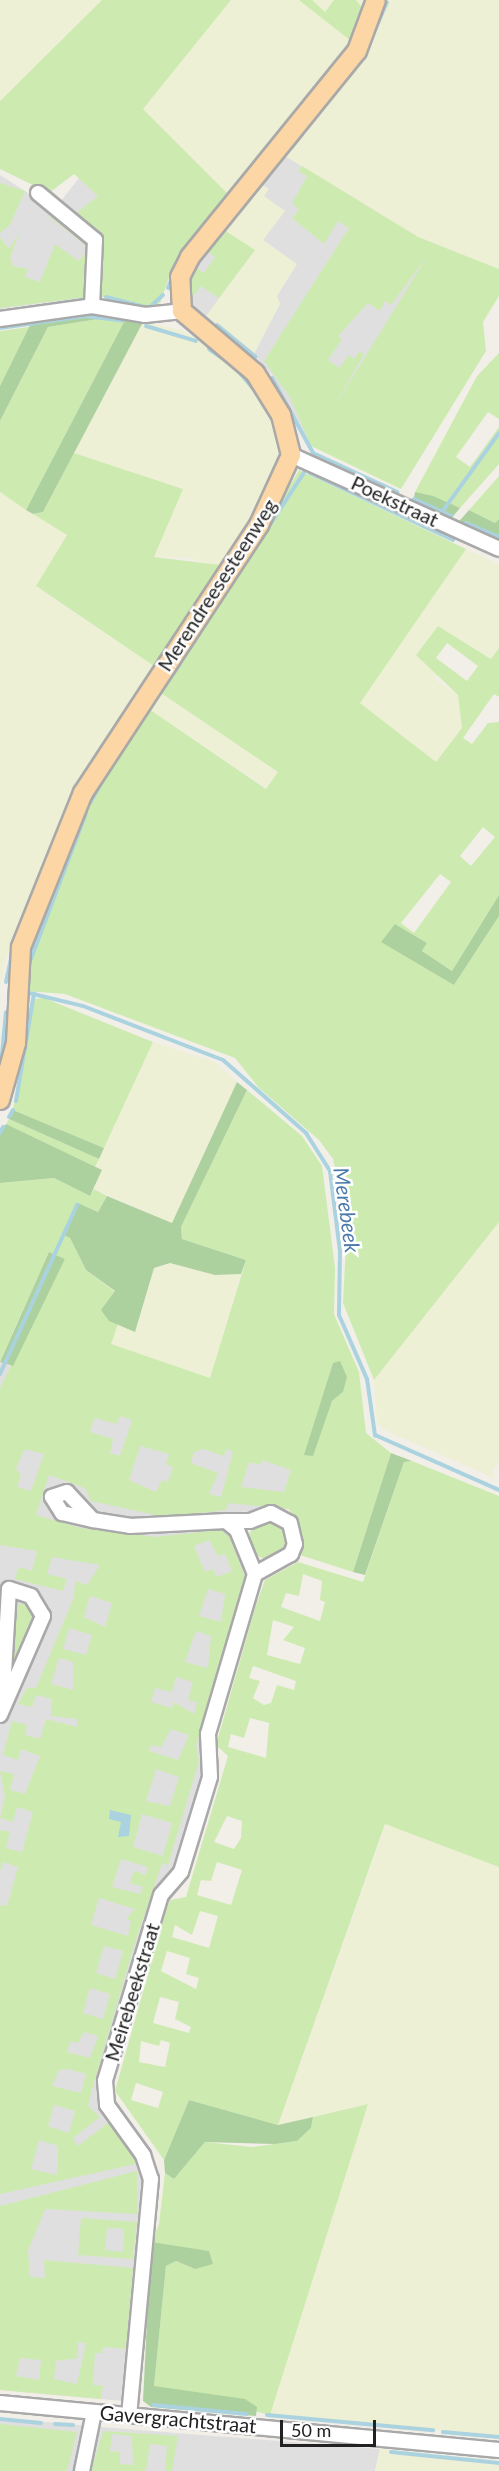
<!DOCTYPE html>
<html>
<head>
<meta charset="utf-8">
<style>
	body { margin:0 }
	#map { position:relative; width:499px; height:2471px; overflow:hidden; background:#f2efe9; font-family:Lato,sans-serif }
	div>[style] { position:absolute }
	.residential>* { inset:0; background:#e0dfdf }
	.farmland>* { inset:0; background:#eef0d5; transform-origin:0 0 }
	.grass>* { inset:0; background:#cdebb0 }
	.round { border-radius:50% }
	.forest>* { inset:0; background:#add19e }
	.water>* { inset:0; background:#aad3df }
	.stream>* { height:4px; margin:-2px; padding:0 2px; transform-origin:2px; border-radius:2px; background:#aad3df }
	.roads { filter:drop-shadow(2px 0 #a9a9a9) drop-shadow(-2px 0 #a9a9a9) drop-shadow(0 2px #a9a9a9) drop-shadow(0 -2px #a9a9a9) }
	.minor>* { height:14px; margin:-7px; padding:0 7px; transform-origin:7px; border-radius:7px; background:#fff }
	.major>* { height:18px; margin:-9px; padding:0 9px; transform-origin:9px; border-radius:9px; background:#fcd6a4 }
	span { translate:-50% -50%; white-space:nowrap; text-align:center; line-height:1.15; -webkit-text-stroke:5px #fff; paint-order:stroke }
	.street-label { font-size:20px; color:#222 }
	.water-label { font-size:21px; color:#4a7aab; font-style:italic }
	.scale { position:absolute; left:280px; top:2420px; width:96px; height:27px; box-sizing:border-box; border:3px solid #222; border-top:0; padding-left:8px; font-size:18px; line-height:21px; white-space:nowrap; color:#222; -webkit-text-stroke:4px #fff; paint-order:stroke }
</style>
</head>
<body>
<div id="map">
	<div class="residential">
		<div style="clip-path:polygon(285px 156px,435px 245px,311px 446px,272px 375px,253px 353px,193px 310px,186px 296px,190px 272px)"></div>
		<div style="clip-path:polygon(0 175px,53px 209px,91px 242px,87px 297px,0 309px)"></div>
		<div style="clip-path:polygon(79px 178px,173px 266px,160px 303px,134px 305px,99px 296px,98px 234px,60px 202px)"></div>
		<div style="clip-path:polygon(278px 1345px,333px 1363px,289px 1509px,226px 1513px,249px 1576px,200px 1745px,205px 1769px,174px 1870px,156px 1891px,96px 2090px,100px 2112px,145px 2176px,122px 2401px,0 2390px,0 1362px,143px 1416px)"></div>
		<div style="clip-path:polygon(0 2418px,113px 2428px,380px 2449px,375px 2471px,0 2471px)"></div>
	</div>
	<div class="farmland">
		<div style="clip-path:polygon(0 0,102px 0,0 101px)"></div>
		<div style="clip-path:polygon(231px 0,365px 0,356px 33px,230px 196px,143px 109px)"></div>
		<div style="clip-path:polygon(384px 0,499px 0,499px 269px,418px 237px,285px 156px,369px 46px)"></div>
		<div style="clip-path:polygon(262px 185px,269px 189px,264px 196px,285px 211px,263px 240px,297px 264px,277px 296px,280px 304px,254px 354px,206px 316px,254px 251px,224px 230px)"></div>
		<div style="clip-path:polygon(143px 322px,182px 330px,239px 367px,278px 428px,279px 463px,272px 481px,219px 567px,188px 558px,154px 557px,182px 489px,74px 453px)"></div>
		<div style="clip-path:polygon(0 492px,67px 535px,36px 587px,154px 666px,68px 800px,6px 958px,0 989px)"></div>
		<div style="clip-path:polygon(466px 549px,499px 564px,499px 648px,492px 659px,438px 626px,416px 655px,439px 672px,435px 679px,458px 695px,462px 728px,436px 762px,360px 703px)"></div>
		<div style="left:158px;top:691px;width:146px;height:20px;rotate:34deg"></div>
		<div style="clip-path:polygon(153px 1042px,215px 1062px,237px 1082px,172px 1223px,94px 1189px,102px 1170px,95px 1167px)"></div>
		<div style="clip-path:polygon(499px 1222px,499px 1463px,492px 1471px,496px 1479px,384px 1430px,377px 1423px,374px 1380px)"></div>
		<div style="clip-path:polygon(170px 1263px,215px 1275px,241px 1274px,210px 1378px,110px 1344px,118px 1324px,135px 1331px,154px 1268px)"></div>
		<div style="clip-path:polygon(386px 1824px,499px 1867px,499px 2436px,270px 2415px,367px 2104px,278px 2125px)"></div>
		<div style="clip-path:polygon(380px 2449px,499px 2461px,499px 2471px,375px 2471px)"></div>
	</div>
	<div class="grass">
		<div style="clip-path:polygon(102px 0,231px 0,143px 109px,230px 196px,173px 266px,160px 303px,151px 307px,99px 296px,102px 247px,92px 226px,75px 214px,98px 196px,74px 174px,49px 193px,0 169px,0 101px)"></div>
		<div style="clip-path:polygon(299px 0,312px 0,325px 12px,334px 0,356px 0,364px 10px,351px 41px)"></div>
		<div style="clip-path:polygon(evenodd,302px 166px,418px 237px,499px 269px,499px 296px,483px 322px,486px 351px,401px 489px,311px 446px,290px 397px,264px 361px,349px 228px,338px 221px,324px 244px,292px 218px,299px 210px,292px 203px,307px 176px,298px 171px,302px 166px,428px 255px,331px 412px,364px 354px,360px 351px,354px 359px,349px 355px,339px 368px,328px 360px,342px 339px,338px 336px,368px 303px,380px 311px,385px 301px,391px 305px,428px 255px)"></div>
		<div style="clip-path:polygon(0 183px,25px 191px,10px 225px,0 233px)"></div>
		<div style="clip-path:polygon(53px 210px,90px 241px,92px 254px,87px 297px,0 308px,0 237px,9px 249px,19px 233px,10px 258px,13px 266px,28px 269px,25px 277px,40px 282px,55px 244px,79px 261px,89px 248px,50px 217px)"></div>
		<div style="clip-path:polygon(224px 230px,255px 250px,219px 298px,201px 286px,191px 299px,191px 275px,195px 267px,204px 273px,215px 257px,207px 251px)"></div>
		<div style="clip-path:polygon(98px 312px,126px 318px,26px 510px,0 492px,0 421px,48px 327px,98px 319px)"></div>
		<div style="clip-path:polygon(29px 327px,0 386px,0 331px)"></div>
		<div style="clip-path:polygon(499px 353px,499px 419px,488px 412px,456px 457px,470px 467px,499px 427px,499px 464px,460px 508px,415px 492px,477px 376px)"></div>
		<div style="clip-path:polygon(74px 453px,183px 489px,154px 557px,220px 565px,154px 666px,36px 586px,67px 535px,33px 514px,43px 512px)"></div>
		<div style="clip-path:polygon(evenodd,299px 470px,466px 549px,360px 703px,436px 762px,462px 728px,458px 695px,416px 655px,438px 626px,491px 659px,499px 648px,499px 697px,494px 694px,463px 738px,472px 744px,488px 723px,499px 722px,499px 895px,452px 971px,422px 951px,427px 943px,395px 924px,454px 985px,499px 916px,499px 1222px,374px 1380px,343px 1303px,346px 1244px,340px 1191px,333px 1159px,319px 1140px,259px 1088px,235px 1058px,65px 994px,26px 991px,30px 943px,76px 828px,146px 707px,266px 789px,278px 772px,158px 691px,244px 565px,299px 470px,447px 643px,478px 666px,467px 681px,436px 658px,447px 643px,299px 470px,483px 827px,495px 837px,471px 866px,460px 856px,483px 827px,299px 470px,440px 874px,451px 882px,414px 933px,401px 923px,440px 874px)"></div>
		<div style="clip-path:polygon(499px 476px,499px 519px,495px 523px,469px 510px)"></div>
		<div style="clip-path:polygon(44px 998px,153px 1042px,104px 1148px,13px 1110px,30px 1005px,33px 999px)"></div>
		<div style="clip-path:polygon(evenodd,247px 1090px,302px 1136px,322px 1166px,335px 1268px,334px 1314px,359px 1372px,366px 1433px,391px 1453px,353px 1572px,297px 1554px,300px 1532px,289px 1509px,228px 1503px,226px 1510px,165px 1517px,91px 1501px,85px 1488px,49px 1475px,36px 1515px,81px 1528px,155px 1537px,220px 1530px,229px 1536px,245px 1577px,196px 1746px,199px 1761px,168px 1865px,162px 1863px,134px 1946px,93px 2086px,88px 2106px,100px 2117px,73px 2138px,78px 2146px,109px 2122px,140px 2163px,0 2194px,0 1905px,7px 1906px,18px 1867px,3px 1862px,0 1871px,0 1830px,10px 1832px,6px 1848px,22px 1852px,33px 1812px,17px 1807px,13px 1822px,0 1818px,5px 1796px,0 1771px,14px 1774px,10px 1790px,25px 1794px,40px 1756px,21px 1749px,18px 1760px,3px 1755px,12px 1721px,27px 1725px,25px 1735px,40px 1739px,46px 1719px,77px 1727px,77px 1719px,51px 1716px,52px 1699px,36px 1695px,32px 1707px,18px 1704px,27px 1688px,36px 1688px,74px 1597px,75px 1581px,87px 1585px,100px 1565px,52px 1557px,47px 1574px,67px 1579px,63px 1591px,15px 1579px,19px 1567px,32px 1571px,37px 1551px,0 1545px,0 1388px,65px 1259px,49px 1252px,0 1361px,0 1183px,54px 1178px,90px 1196px,94px 1189px,107px 1196px,98px 1212px,78px 1203px,63px 1235px,70px 1238px,86px 1270px,115px 1292px,109px 1320px,118px 1324px,111px 1344px,210px 1378px,246px 1260px,182px 1239px,181px 1227px,247px 1090px,333px 1363px,343px 1392px,332px 1401px,305px 1455px,333px 1363px,247px 1090px,120px 1416px,132px 1420px,120px 1456px,110px 1453px,113px 1439px,90px 1432px,94px 1418px,117px 1424px,120px 1416px,247px 1090px,140px 1446px,169px 1454px,166px 1464px,173px 1467px,168px 1482px,162px 1480px,156px 1492px,129px 1480px,140px 1446px,247px 1090px,25px 1449px,44px 1454px,31px 1491px,17px 1487px,21px 1475px,16px 1468px,25px 1449px,247px 1090px,203px 1449px,224px 1456px,226px 1449px,233px 1452px,221px 1497px,209px 1494px,218px 1473px,191px 1463px,194px 1452px,203px 1449px,247px 1090px,262px 1460px,291px 1470px,284px 1492px,241px 1487px,249px 1462px,260px 1465px,262px 1460px,247px 1090px,209px 1540px,218px 1556px,225px 1554px,232px 1571px,217px 1577px,213px 1569px,205px 1572px,194px 1546px,209px 1540px,247px 1090px,208px 1589px,225px 1594px,221px 1622px,199px 1616px,208px 1589px,247px 1090px,90px 1596px,112px 1603px,105px 1627px,84px 1617px,90px 1596px,247px 1090px,69px 1628px,92px 1635px,86px 1655px,63px 1649px,69px 1628px,247px 1090px,196px 1631px,211px 1636px,208px 1668px,185px 1662px,196px 1631px,247px 1090px,59px 1658px,73px 1662px,73px 1690px,51px 1684px,59px 1658px,247px 1090px,176px 1677px,193px 1682px,188px 1700px,197px 1702px,194px 1714px,174px 1702px,172px 1708px,151px 1702px,155px 1688px,172px 1692px,176px 1677px,247px 1090px,171px 1729px,189px 1735px,178px 1760px,149px 1751px,151px 1745px,161px 1747px,171px 1729px,247px 1090px,156px 1769px,179px 1777px,170px 1806px,146px 1801px,156px 1769px,247px 1090px,142px 1814px,172px 1823px,163px 1856px,133px 1847px,142px 1814px,247px 1090px,121px 1859px,148px 1867px,146px 1875px,134px 1871px,130px 1883px,143px 1887px,141px 1894px,112px 1887px,121px 1859px,247px 1090px,99px 1898px,135px 1909px,126px 1919px,131px 1921px,128px 1936px,91px 1925px,99px 1898px,247px 1090px,104px 1946px,123px 1951px,115px 1979px,96px 1973px,104px 1946px,247px 1090px,90px 1988px,110px 1994px,103px 2019px,83px 2013px,90px 1988px,247px 1090px,84px 2032px,98px 2036px,90px 2058px,67px 2052px,70px 2041px,78px 2043px,84px 2032px,247px 1090px,68px 2069px,86px 2074px,81px 2093px,52px 2086px,59px 2070px,68px 2069px,247px 1090px,54px 2105px,75px 2111px,69px 2133px,48px 2126px,54px 2105px,247px 1090px,39px 2140px,58px 2146px,57px 2175px,31px 2169px,39px 2140px)"></div>
		<div style="clip-path:polygon(9px 1119px,99px 1159px,95px 1167px,6px 1124px)"></div>
		<div style="clip-path:polygon(evenodd,412px 1461px,499px 1496px,499px 1867px,385px 1824px,278px 2125px,189px 2100px,164px 2160px,115px 2091px,165px 1913px,170px 1900px,186px 1897px,228px 1756px,216px 1745px,255px 1608px,265px 1580px,298px 1562px,363px 1582px,404px 1462px,412px 1461px,303px 1574px,322px 1581px,320px 1600px,325px 1602px,320px 1621px,281px 1607px,286px 1593px,299px 1596px,303px 1574px,412px 1461px,273px 1620px,294px 1627px,283px 1640px,305px 1648px,300px 1664px,267px 1655px,273px 1620px,412px 1461px,253px 1666px,296px 1681px,294px 1690px,277px 1685px,271px 1703px,264px 1705px,253px 1698px,260px 1681px,249px 1678px,253px 1666px,412px 1461px,250px 1718px,269px 1723px,266px 1758px,228px 1747px,231px 1734px,244px 1738px,250px 1718px,412px 1461px,227px 1816px,242px 1821px,241px 1838px,234px 1849px,214px 1842px,227px 1816px,412px 1461px,217px 1862px,242px 1870px,231px 1905px,197px 1895px,201px 1880px,211px 1881px,217px 1862px,412px 1461px,200px 1911px,218px 1916px,209px 1948px,172px 1937px,175px 1925px,192px 1935px,200px 1911px,412px 1461px,167px 1951px,190px 1958px,186px 1974px,199px 1978px,196px 1989px,161px 1971px,167px 1951px,412px 1461px,160px 1997px,179px 2002px,175px 2019px,191px 2027px,189px 2033px,153px 2023px,160px 1997px,412px 1461px,161px 2040px,170px 2043px,165px 2067px,139px 2062px,141px 2041px,159px 2046px,161px 2040px,412px 1461px,136px 2083px,163px 2092px,158px 2108px,131px 2100px,136px 2083px)"></div>
		<div class="round" style="left:249px;top:1519px;width:40px;height:40px"></div>
		<div style="clip-path:polygon(28px 1602px,35px 1619px,12px 1669px,15px 1606px)"></div>
		<div style="clip-path:polygon(368px 2104px,270px 2415px,154px 2386px,166px 2266px,176px 2261px,195px 2269px,152px 2242px,159px 2224px,165px 2173px,174px 2179px,205px 2142px,252px 2147px,297px 2141px,311px 2128px,313px 2117px)"></div>
		<div style="clip-path:polygon(evenodd,137px 2171px,137px 2214px,45px 2209px,28px 2251px,30px 2277px,45px 2278px,44px 2260px,133px 2268px,126px 2349px,103px 2347px,102px 2353px,95px 2353px,93px 2385px,103px 2386px,101px 2399px,0 2390px,0 2206px,137px 2171px,78px 2342px,86px 2343px,77px 2384px,54px 2379px,56px 2361px,78px 2358px,78px 2342px,137px 2171px,20px 2358px,41px 2360px,39px 2380px,16px 2376px,20px 2358px)"></div>
		<div style="clip-path:polygon(evenodd,81px 2218px,137px 2222px,133px 2259px,78px 2255px,81px 2218px,107px 2228px,124px 2229px,123px 2252px,105px 2250px,107px 2228px)"></div>
		<div style="clip-path:polygon(0 2424px,77px 2432px,67px 2471px,0 2471px)"></div>
		<div style="clip-path:polygon(evenodd,103px 2431px,178px 2436px,172px 2471px,165px 2471px,167px 2446px,150px 2444px,146px 2471px,91px 2471px,103px 2431px,112px 2434px,132px 2436px,133px 2465px,120px 2464px,120px 2452px,110px 2451px,112px 2434px)"></div>
	</div>
	<div class="forest">
		<div style="clip-path:polygon(98px 312px,98px 319px,48px 327px,0 421px,0 386px,29px 327px,37px 318px)"></div>
		<div style="clip-path:polygon(126px 318px,143px 322px,43px 512px,33px 514px,26px 510px)"></div>
		<div style="clip-path:polygon(415px 492px,433px 496px,460px 508px,449px 521px,413px 503px)"></div>
		<div style="clip-path:polygon(469px 510px,495px 523px,499px 519px,499px 545px,455px 526px)"></div>
		<div style="clip-path:polygon(499px 895px,499px 916px,454px 985px,381px 942px,395px 924px,427px 943px,422px 951px,452px 971px)"></div>
		<div style="clip-path:polygon(237px 1082px,247px 1090px,181px 1227px,182px 1239px,246px 1260px,241px 1274px,215px 1275px,170px 1263px,154px 1268px,135px 1332px,109px 1321px,101px 1310px,115px 1291px,86px 1270px,70px 1238px,63px 1235px,78px 1203px,98px 1212px,107px 1196px,172px 1223px)"></div>
		<div style="clip-path:polygon(13px 1110px,104px 1148px,99px 1159px,9px 1119px)"></div>
		<div style="clip-path:polygon(6px 1124px,102px 1170px,90px 1196px,54px 1178px,0 1183px,0 1133px)"></div>
		<div style="clip-path:polygon(49px 1252px,65px 1259px,13px 1366px,0 1362px)"></div>
		<div style="clip-path:polygon(340px 1361px,347px 1377px,343px 1392px,332px 1401px,313px 1456px,304px 1455px,333px 1363px)"></div>
		<div style="clip-path:polygon(391px 1453px,412px 1461px,404px 1462px,365px 1575px,353px 1572px)"></div>
		<div style="clip-path:polygon(189px 2100px,278px 2125px,313px 2117px,311px 2128px,297px 2141px,275px 2144px,205px 2142px,174px 2179px,165px 2173px,164px 2160px)"></div>
		<div style="clip-path:polygon(151px 2242px,209px 2251px,213px 2264px,195px 2269px,176px 2261px,166px 2266px,154px 2386px,245px 2399px,257px 2407px,256px 2416px,151px 2407px,143px 2401px)"></div>
	</div>
	<div class="water">
		<div style="clip-path:polygon(110px 1810px,131px 1815px,129px 1836px,118px 1837px,121px 1822px,109px 1819px)"></div>
	</div>
	<div class="stream">
		<div style="left:366px;top:51px;width:53px;rotate:-66.8deg"></div>
		<div style="left:292px;top:147px;width:68px;rotate:-52.1deg"></div>
		<div style="left:238px;top:211px;width:48px;rotate:-49.3deg"></div>
		<div style="left:168px;top:288px;width:11px;rotate:-68deg"></div>
		<div style="left:106px;top:297px;width:44px;rotate:14.3deg"></div>
		<div style="left:149px;top:308px;width:19px;rotate:-43deg"></div>
		<div style="left:0;top:312px;width:89px;rotate:-8.4deg"></div>
		<div style="left:217px;top:325px;width:50px;rotate:39.4deg"></div>
		<div style="left:146px;top:326px;width:52px;rotate:16.7deg"></div>
		<div style="left:0;top:328px;width:86px;rotate:-8deg"></div>
		<div style="left:85px;top:316px;width:38px;rotate:7deg"></div>
		<div style="left:209px;top:349px;width:32px;rotate:35deg"></div>
		<div style="left:235px;top:367px;width:39px;rotate:50deg"></div>
		<div style="left:272px;top:378px;width:85px;rotate:61.3deg"></div>
		<div style="left:313px;top:453px;width:93px;rotate:24.9deg"></div>
		<div style="left:310px;top:473px;width:158px;rotate:25.1deg"></div>
		<div style="left:414px;top:499px;width:41px;rotate:24.7deg"></div>
		<div style="left:442px;top:512px;width:97px;rotate:-54.2deg"></div>
		<div style="left:466px;top:523px;width:36px;rotate:23deg"></div>
		<div style="left:238px;top:541px;width:31px;rotate:-58deg"></div>
		<div style="left:187px;top:652px;width:216px;rotate:-56.9deg"></div>
		<div style="left:154px;top:701px;width:45px;rotate:-54.9deg"></div>
		<div style="left:90px;top:803px;width:33px;rotate:-61deg"></div>
		<div style="left:29px;top:964px;width:161px;rotate:-69.3deg"></div>
		<div style="left:6px;top:982px;width:29px;rotate:-78deg"></div>
		<div style="left:29px;top:993px;width:56px;rotate:13.5deg"></div>
		<div style="left:83px;top:1006px;width:150px;rotate:21.1deg"></div>
		<div style="left:223px;top:1060px;width:111px;rotate:41.3deg"></div>
		<div style="left:306px;top:1133px;width:45px;rotate:57.7deg"></div>
		<div style="left:330px;top:1171px;width:81px;rotate:82.9deg"></div>
		<div style="left:340px;top:1251px;width:64px;rotate:90.9deg"></div>
		<div style="left:339px;top:1315px;width:70px;rotate:66.4deg"></div>
		<div style="left:367px;top:1379px;width:57px;rotate:81.9deg"></div>
		<div style="left:375px;top:1435px;width:136px;rotate:23.9deg"></div>
		<div style="left:1px;top:1064px;width:52px;rotate:-84.5deg"></div>
		<div style="left:16px;top:1101px;width:109px;rotate:-80.5deg"></div>
		<div style="left:9px;top:1117px;width:8px;rotate:-60deg"></div>
		<div style="left:0;top:1133px;width:7px;rotate:-63deg"></div>
		<div style="left:0;top:1374px;width:186px;rotate:-65.5deg"></div>
		<div style="left:153px;top:2405px;width:94px;rotate:5.5deg"></div>
		<div style="left:267px;top:2415px;width:167px;rotate:5.2deg"></div>
		<div style="left:0;top:2419px;width:41px;rotate:5.6deg"></div>
		<div style="left:55px;top:2424px;width:18px;rotate:3deg"></div>
		<div style="left:443px;top:2432px;width:56px;rotate:5.1deg"></div>
		<div style="left:391px;top:2452px;width:109px;rotate:5.8deg"></div>
		<div style="left:74px;top:2471px;width:27px;rotate:-77deg"></div>
	</div>
	<div class="roads">
		<div class="minor">
			<div style="left:38px;top:193px;width:74px;rotate:39.5deg"></div>
			<div style="left:95px;top:240px;width:66px;rotate:92.6deg"></div>
			<div style="left:0;top:319px;width:93px;rotate:-8deg"></div>
			<div style="left:92px;top:306px;width:54px;rotate:9.6deg"></div>
			<div style="left:145px;top:315px;width:37px;rotate:-6deg"></div>
			<div style="left:291px;top:455px;width:228px;rotate:24.3deg"></div>
			<div style="left:93px;top:1520px;width:38px;rotate:-133deg"></div>
			<div style="left:67px;top:1492px;width:16px;rotate:162deg"></div>
			<div style="left:52px;top:1497px;width:19px;rotate:58deg"></div>
			<div style="left:62px;top:1513px;width:32px;rotate:13deg"></div>
			<div style="left:93px;top:1520px;width:37px;rotate:9deg"></div>
			<div style="left:130px;top:1526px;width:96px;rotate:-3deg"></div>
			<div style="left:226px;top:1521px;width:14px;rotate:39deg"></div>
			<div style="left:237px;top:1530px;width:48px;rotate:67.8deg"></div>
			<div style="left:255px;top:1574px;width:167px;rotate:106.4deg"></div>
			<div style="left:208px;top:1734px;width:43px;rotate:87.3deg"></div>
			<div style="left:210px;top:1777px;width:99px;rotate:107deg"></div>
			<div style="left:181px;top:1872px;width:30px;rotate:131deg"></div>
			<div style="left:161px;top:1895px;width:194px;rotate:106.8deg"></div>
			<div style="left:105px;top:2081px;width:24px;rotate:85deg"></div>
			<div style="left:107px;top:2105px;width:62px;rotate:54.2deg"></div>
			<div style="left:143px;top:2155px;width:25px;rotate:72deg"></div>
			<div style="left:151px;top:2179px;width:237px;rotate:95.3deg"></div>
			<div style="left:226px;top:1521px;width:24px"></div>
			<div style="left:250px;top:1521px;width:22px;rotate:-21deg"></div>
			<div style="left:271px;top:1513px;width:21px;rotate:28deg"></div>
			<div style="left:290px;top:1523px;width:22px;rotate:77deg"></div>
			<div style="left:295px;top:1544px;width:11px;rotate:112deg"></div>
			<div style="left:291px;top:1554px;width:41px;rotate:150.9deg"></div>
			<div style="left:0;top:1715px;width:108px;rotate:-66.5deg"></div>
			<div style="left:43px;top:1616px;width:23px;rotate:-121deg"></div>
			<div style="left:31px;top:1596px;width:23px;rotate:-162deg"></div>
			<div style="left:9px;top:1589px;width:118px;rotate:93.4deg"></div>
			<div style="left:0;top:2403px;width:501px;rotate:5.38deg"></div>
			<div style="left:82px;top:2471px;width:60px;rotate:-78.5deg"></div>
		</div>
		<div class="major">
			<div style="left:0;top:1100px;width:59px;rotate:-74.3deg"></div>
			<div style="left:16px;top:1043px;width:96px;rotate:-87deg"></div>
			<div style="left:21px;top:947px;width:166px;rotate:-68.1deg"></div>
			<div style="left:83px;top:793px;width:321px;rotate:-56.7deg"></div>
			<div style="left:259px;top:525px;width:77px;rotate:-65.4deg"></div>
			<div style="left:291px;top:455px;width:41px;rotate:-104deg"></div>
			<div style="left:281px;top:415px;width:49px;rotate:-121.8deg"></div>
			<div style="left:255px;top:373px;width:96px;rotate:-139.7deg"></div>
			<div style="left:182px;top:311px;width:34px;rotate:-93deg"></div>
			<div style="left:180px;top:277px;width:22px;rotate:-63deg"></div>
			<div style="left:190px;top:257px;width:265px;rotate:-51deg"></div>
			<div style="left:357px;top:51px;width:54px;rotate:-69.6deg"></div>
		</div>
	</div>
	<div class="street-label">
		<span style="left:395px;top:501px;rotate:25deg">Poekstraat</span>
		<span style="left:217px;top:585px;rotate:-57deg">Merendreesesteenweg</span>
		<span style="left:132px;top:1992px;rotate:-73deg">Meirebeekstraat</span>
		<span style="left:178px;top:2419px;rotate:5deg">Gavergrachtstraat</span>
	</div>
	<div class="water-label">
		<span style="left:347px;top:1210px;rotate:82deg">Merebeek</span>
	</div>
	<div class="scale">50 m</div>
</div>
</body>
</html>
